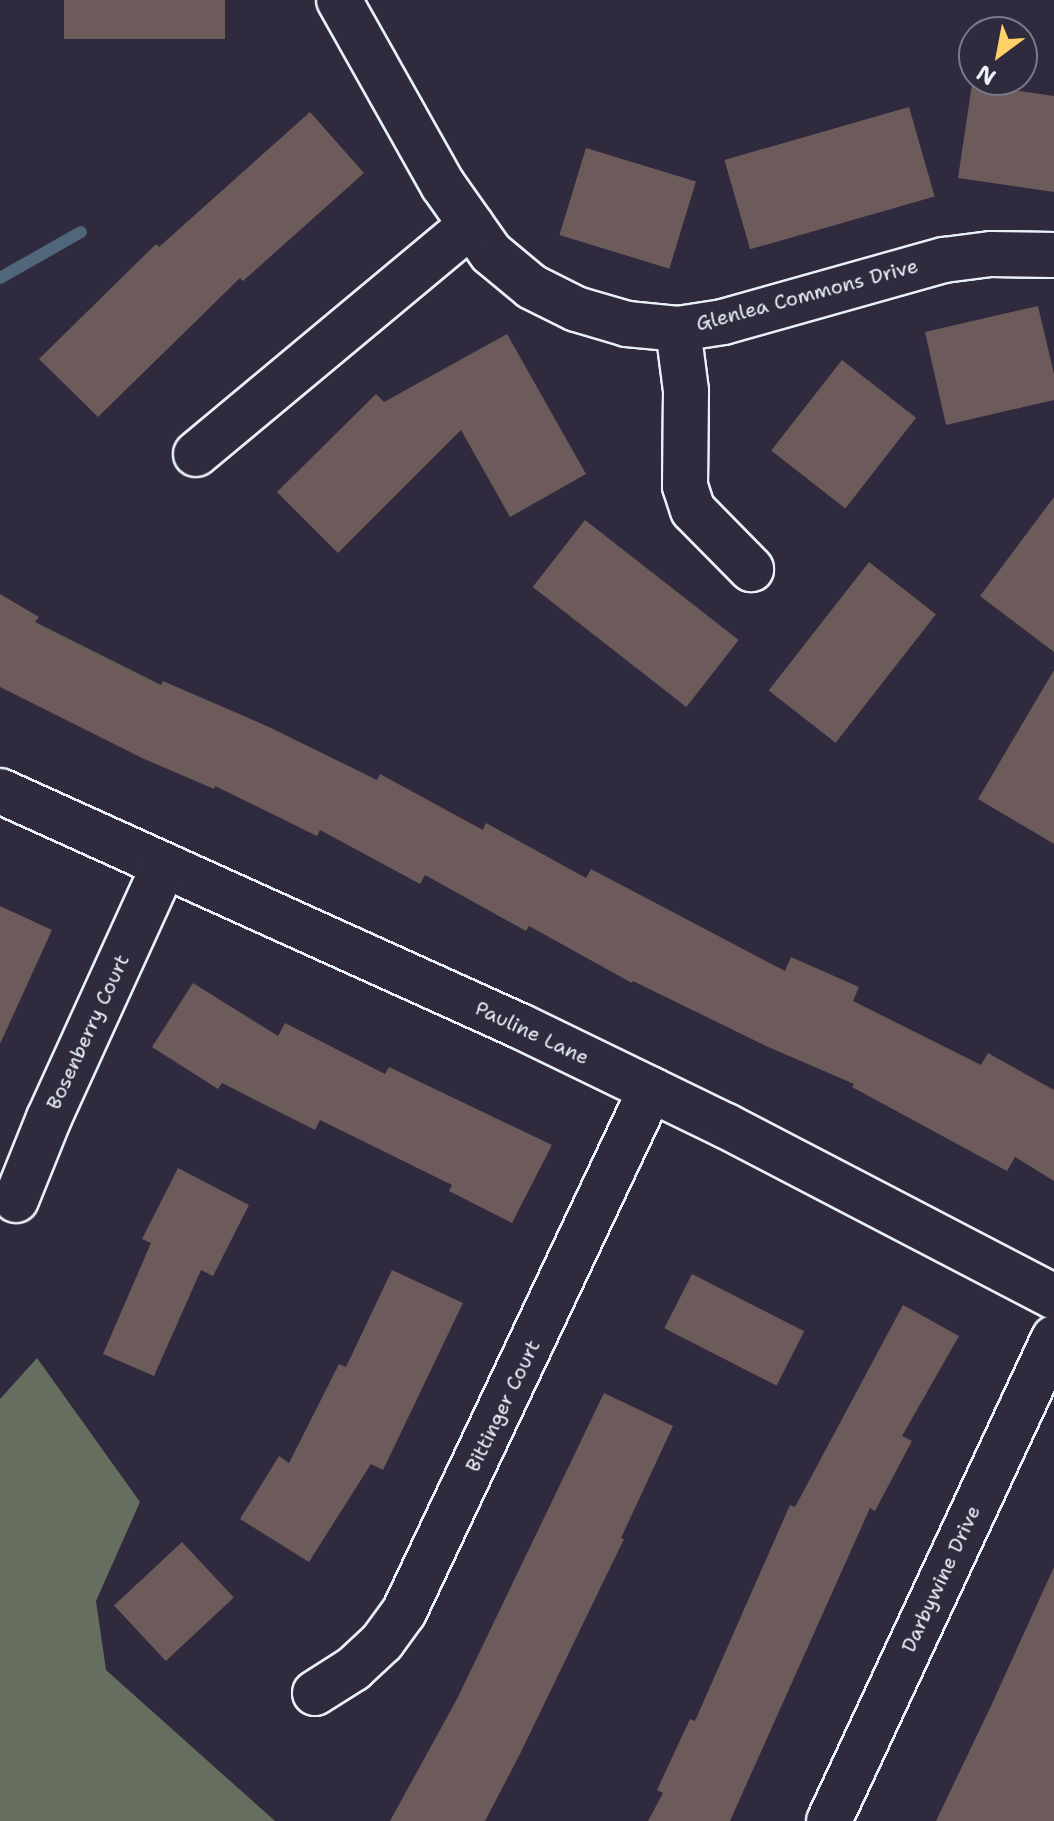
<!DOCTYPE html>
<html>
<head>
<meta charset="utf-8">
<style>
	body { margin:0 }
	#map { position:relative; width:1054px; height:1821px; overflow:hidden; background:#2f2a3d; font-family:"Shantell Sans",sans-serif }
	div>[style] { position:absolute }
	.green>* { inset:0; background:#666e60 }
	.stream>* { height:12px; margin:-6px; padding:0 6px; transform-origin:6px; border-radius:6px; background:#50677b }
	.building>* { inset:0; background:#6d5a5a; transform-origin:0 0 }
	.roads { filter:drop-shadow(2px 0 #e8f1f8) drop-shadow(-2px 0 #e8f1f8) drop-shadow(0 2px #e8f1f8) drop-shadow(0 -2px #e8f1f8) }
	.minor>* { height:44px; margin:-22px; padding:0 22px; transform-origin:22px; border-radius:22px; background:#2f2a3d }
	span { translate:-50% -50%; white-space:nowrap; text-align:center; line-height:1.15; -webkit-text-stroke:8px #2f2a3d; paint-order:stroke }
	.street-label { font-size:20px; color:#e8f1f8 }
	.north { position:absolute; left:958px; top:16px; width:80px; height:80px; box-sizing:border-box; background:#2f2a3d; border:2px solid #797a88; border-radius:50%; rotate:212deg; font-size:22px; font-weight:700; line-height:32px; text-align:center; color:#e8f1f8 }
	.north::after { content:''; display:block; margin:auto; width:28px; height:36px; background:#ffd166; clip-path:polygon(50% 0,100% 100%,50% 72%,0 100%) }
</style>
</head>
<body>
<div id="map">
	<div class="green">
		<div style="clip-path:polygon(37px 1358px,140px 1502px,96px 1601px,106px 1670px,275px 1821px,0 1821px,0 1399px)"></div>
	</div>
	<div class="stream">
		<div style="left:0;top:278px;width:93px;rotate:-29.6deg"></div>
	</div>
	<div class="building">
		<div style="left:64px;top:0;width:161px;height:39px"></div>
		<div style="clip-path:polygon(972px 84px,1054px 96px,1054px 192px,958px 178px)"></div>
		<div style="left:909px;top:107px;width:93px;height:192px;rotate:74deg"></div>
		<div style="clip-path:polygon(310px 112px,364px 173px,243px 281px,240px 278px,98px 417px,39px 359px,156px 244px,159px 247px)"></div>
		<div style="left:586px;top:148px;width:115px;height:91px;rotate:17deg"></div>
		<div style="clip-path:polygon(1038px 306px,1054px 374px,1054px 400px,946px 425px,925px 332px)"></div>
		<div style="clip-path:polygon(507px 334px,586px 474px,510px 517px,461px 430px,338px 553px,277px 492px,376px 394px,384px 402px)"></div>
		<div style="left:842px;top:360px;width:94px;height:115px;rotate:38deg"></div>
		<div style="clip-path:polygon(1054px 497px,1054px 652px,980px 596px)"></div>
		<div style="left:585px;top:520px;width:195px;height:85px;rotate:38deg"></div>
		<div style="left:869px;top:562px;width:85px;height:163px;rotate:38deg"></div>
		<div style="clip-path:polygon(0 594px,39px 617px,35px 622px,161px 685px,163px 681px,269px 727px,377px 780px,380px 774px,483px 830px,486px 823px,586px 878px,591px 869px,785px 971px,791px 957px,859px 987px,853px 1001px,981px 1065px,988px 1053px,1054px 1090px,1054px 1181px,1015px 1157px,1007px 1171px,852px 1087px,854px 1084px,766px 1046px,633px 981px,632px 983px,529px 926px,526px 931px,425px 875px,420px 884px,320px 830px,317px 836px,215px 786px,214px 789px,142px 758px,0 687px)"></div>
		<div style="clip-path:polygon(1054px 670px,1054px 844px,978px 799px)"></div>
		<div style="clip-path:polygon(0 906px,52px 930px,0 1044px)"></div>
		<div style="clip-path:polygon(193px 983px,278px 1036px,285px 1023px,385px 1074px,389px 1067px,552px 1145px,512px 1223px,449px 1191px,452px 1185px,320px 1120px,315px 1130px,222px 1083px,218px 1089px,152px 1047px)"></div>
		<div style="clip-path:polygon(178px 1168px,249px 1205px,213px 1276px,201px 1270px,154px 1376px,103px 1354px,151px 1243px,142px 1239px)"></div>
		<div style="clip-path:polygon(392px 1270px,463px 1303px,383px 1470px,371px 1464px,309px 1562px,240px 1519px,279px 1456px,289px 1463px,339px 1364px,346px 1367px)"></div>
		<div style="left:692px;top:1274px;width:126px;height:61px;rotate:27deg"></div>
		<div style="clip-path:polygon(903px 1305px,959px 1336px,902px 1436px,912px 1441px,875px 1511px,870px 1508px,730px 1821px,648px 1821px,663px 1793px,657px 1790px,690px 1719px,695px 1721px,790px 1505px,795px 1507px)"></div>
		<div style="clip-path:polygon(604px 1393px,673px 1426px,621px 1538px,624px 1539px,520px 1754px,485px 1821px,390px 1821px,457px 1699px)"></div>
		<div style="left:182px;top:1542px;width:76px;height:93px;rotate:47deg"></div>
		<div style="clip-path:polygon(1054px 1567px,1054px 1821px,936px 1821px,991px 1706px)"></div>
	</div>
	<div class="roads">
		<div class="minor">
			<div style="left:339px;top:0;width:212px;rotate:60.7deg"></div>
			<div style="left:443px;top:185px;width:83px;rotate:54.8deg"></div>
			<div style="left:491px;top:253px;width:53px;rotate:39.7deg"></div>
			<div style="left:532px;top:287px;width:49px;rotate:26.6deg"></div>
			<div style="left:576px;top:309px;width:53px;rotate:16.4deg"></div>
			<div style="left:627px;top:324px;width:51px;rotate:5.6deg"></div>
			<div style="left:678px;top:329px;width:46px;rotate:-8.8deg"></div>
			<div style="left:723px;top:322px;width:230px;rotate:-15.7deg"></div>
			<div style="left:944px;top:260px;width:47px;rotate:-7.3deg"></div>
			<div style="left:991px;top:254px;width:63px;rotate:0.9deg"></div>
			<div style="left:678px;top:329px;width:63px;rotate:82.6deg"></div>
			<div style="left:686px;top:391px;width:95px;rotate:90.6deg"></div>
			<div style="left:685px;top:486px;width:25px;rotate:72deg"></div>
			<div style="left:693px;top:510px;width:83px;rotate:45.5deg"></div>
			<div style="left:196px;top:454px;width:358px;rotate:-39.8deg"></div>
			<div style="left:0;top:791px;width:573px;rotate:24.33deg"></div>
			<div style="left:522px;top:1027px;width:227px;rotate:25.9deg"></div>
			<div style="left:726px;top:1126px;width:370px;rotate:27.5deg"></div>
			<div style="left:16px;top:1200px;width:88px;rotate:-68.1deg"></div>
			<div style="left:49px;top:1118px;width:277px;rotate:-65.5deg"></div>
			<div style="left:315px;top:1693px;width:45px;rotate:-32.3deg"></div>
			<div style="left:353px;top:1669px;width:40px;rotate:-43deg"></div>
			<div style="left:382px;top:1642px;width:37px;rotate:-54deg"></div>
			<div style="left:404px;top:1612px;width:578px;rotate:-64.72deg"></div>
			<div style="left:829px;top:1821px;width:533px;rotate:-65.02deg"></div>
		</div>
	</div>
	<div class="street-label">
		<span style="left:807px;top:295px;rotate:-15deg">Glenlea Commons Drive</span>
		<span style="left:88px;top:1032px;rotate:-65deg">Bosenberry Court</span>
		<span style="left:532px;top:1033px;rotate:25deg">Pauline Lane</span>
		<span style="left:503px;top:1406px;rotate:-64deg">Bittinger Court</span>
		<span style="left:941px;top:1579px;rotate:-65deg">Darbywine Drive</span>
	</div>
	<div class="north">N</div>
</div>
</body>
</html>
